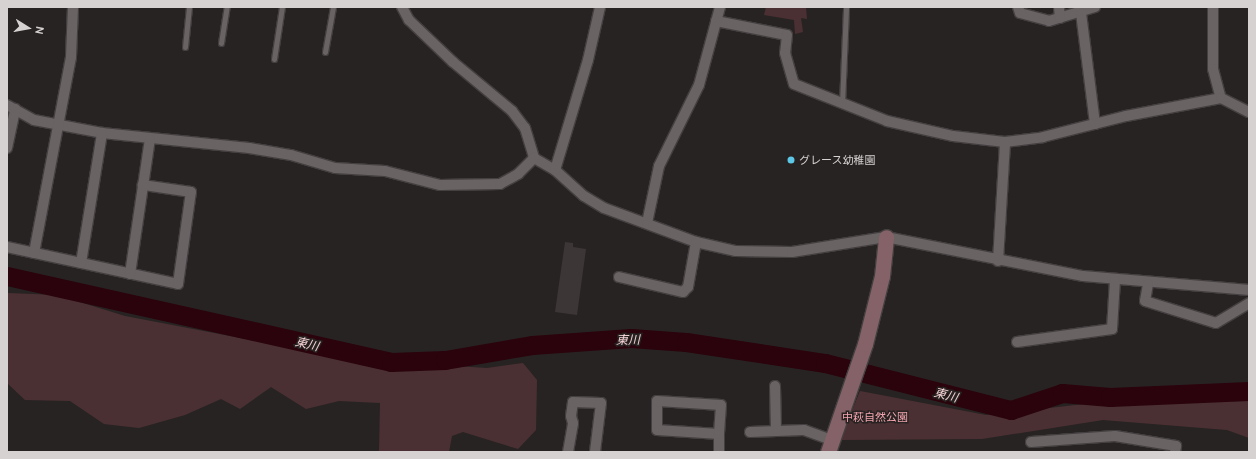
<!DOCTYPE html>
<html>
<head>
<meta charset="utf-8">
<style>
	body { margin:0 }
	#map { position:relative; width:1256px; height:459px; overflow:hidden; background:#282323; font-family:Cabin,"Noto Sans JP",sans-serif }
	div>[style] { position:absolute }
	.green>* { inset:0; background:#4b3033 }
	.river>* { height:19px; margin:-9.5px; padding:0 9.5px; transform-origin:9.5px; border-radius:9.5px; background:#2a030c }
	.building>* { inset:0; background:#3d3637 }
	.roads { filter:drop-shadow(1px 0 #443f40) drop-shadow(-1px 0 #443f40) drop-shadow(0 1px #443f40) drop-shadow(0 -1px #443f40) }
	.lane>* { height:5px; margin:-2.5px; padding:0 2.5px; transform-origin:2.5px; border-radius:2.5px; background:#696363 }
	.street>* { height:10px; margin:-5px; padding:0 5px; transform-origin:5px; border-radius:5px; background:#696363 }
	.secondary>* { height:15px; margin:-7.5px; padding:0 7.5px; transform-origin:7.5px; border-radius:7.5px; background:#846267 }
	.dots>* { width:11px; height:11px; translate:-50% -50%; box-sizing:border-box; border:2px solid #282323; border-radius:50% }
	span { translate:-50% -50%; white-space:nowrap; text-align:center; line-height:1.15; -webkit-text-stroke:3px #282323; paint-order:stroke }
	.poi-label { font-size:11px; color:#d6d2d2 }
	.left { translate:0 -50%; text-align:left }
	.park-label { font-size:11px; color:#f5a5af }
	.water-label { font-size:12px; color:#f5d3d6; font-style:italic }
	.frame { position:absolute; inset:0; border:8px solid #d6d2d2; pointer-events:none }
	.north { position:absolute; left:8px; top:8px; width:40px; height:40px; -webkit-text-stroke:3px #282323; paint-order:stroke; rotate:101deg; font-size:11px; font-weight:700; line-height:16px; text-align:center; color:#d6d2d2 }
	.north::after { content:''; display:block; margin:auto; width:14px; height:18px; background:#d6d2d2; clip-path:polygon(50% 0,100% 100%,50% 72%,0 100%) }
</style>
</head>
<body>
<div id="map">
	<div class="green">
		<div style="clip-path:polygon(766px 7px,806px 7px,807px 19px,801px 18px,803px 32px,795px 34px,794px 20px,764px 15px)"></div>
		<div style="clip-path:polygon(7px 293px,57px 295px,125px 316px,356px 360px,487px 368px,523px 363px,537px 380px,536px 430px,518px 449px,463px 432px,452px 436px,449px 452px,379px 452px,380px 403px,339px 401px,306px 409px,271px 387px,240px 409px,221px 399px,185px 415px,139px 428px,104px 424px,70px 401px,25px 400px,7px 383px)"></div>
		<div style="clip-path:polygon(860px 391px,986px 415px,1138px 398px,1249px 398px,1249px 438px,1227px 430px,1103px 420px,982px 439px,840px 440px)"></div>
	</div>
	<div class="river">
		<div style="left:7px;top:276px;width:394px;rotate:12.6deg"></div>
		<div style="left:391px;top:362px;width:54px;rotate:-2.1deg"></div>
		<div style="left:445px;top:360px;width:88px;rotate:-9.8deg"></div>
		<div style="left:532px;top:345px;width:99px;rotate:-4deg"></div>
		<div style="left:631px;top:338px;width:55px;rotate:4.2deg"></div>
		<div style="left:686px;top:342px;width:141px;rotate:8.6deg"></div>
		<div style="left:825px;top:363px;width:192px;rotate:14.2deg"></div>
		<div style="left:1011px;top:410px;width:54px;rotate:-18.4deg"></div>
		<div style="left:1062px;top:393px;width:48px;rotate:4.8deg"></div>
		<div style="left:1110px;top:397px;width:139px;rotate:-2.5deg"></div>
	</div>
	<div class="building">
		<div style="clip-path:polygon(565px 242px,573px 243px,573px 247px,586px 249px,577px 315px,555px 312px)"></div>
	</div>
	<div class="roads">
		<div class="lane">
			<div style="left:221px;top:43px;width:36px;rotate:-81deg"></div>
			<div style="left:185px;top:47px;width:40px;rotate:-84.3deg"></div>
			<div style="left:325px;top:52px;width:46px;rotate:-79.9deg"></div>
			<div style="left:274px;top:59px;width:53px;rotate:-81.3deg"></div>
			<div style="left:842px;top:104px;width:97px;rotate:-87.6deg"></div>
		</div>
		<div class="street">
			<div style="left:402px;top:7px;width:15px;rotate:62deg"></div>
			<div style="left:409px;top:20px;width:61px;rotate:43.7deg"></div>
			<div style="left:453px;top:62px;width:77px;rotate:39.7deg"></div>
			<div style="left:512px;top:111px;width:21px;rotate:53deg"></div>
			<div style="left:525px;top:128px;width:31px;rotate:73deg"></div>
			<div style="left:534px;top:158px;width:24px;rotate:30deg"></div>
			<div style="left:555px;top:170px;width:39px;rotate:42deg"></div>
			<div style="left:584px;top:196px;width:23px;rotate:31deg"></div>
			<div style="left:604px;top:208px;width:98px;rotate:20.3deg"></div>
			<div style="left:696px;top:242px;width:41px;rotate:12.7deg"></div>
			<div style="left:736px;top:251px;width:56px;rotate:1deg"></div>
			<div style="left:792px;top:252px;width:95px;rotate:-9.1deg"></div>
			<div style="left:886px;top:237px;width:201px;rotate:11.2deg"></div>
			<div style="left:1083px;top:276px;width:167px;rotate:4.8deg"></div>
			<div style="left:1018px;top:7px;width:6px;rotate:72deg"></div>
			<div style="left:1020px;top:13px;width:30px;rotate:15deg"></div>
			<div style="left:1049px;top:21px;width:48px;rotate:-16.9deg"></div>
			<div style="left:1059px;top:7px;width:11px;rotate:85deg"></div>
			<div style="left:1213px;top:7px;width:62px;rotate:90deg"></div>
			<div style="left:1213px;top:69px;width:30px;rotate:75deg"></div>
			<div style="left:1081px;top:13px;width:112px;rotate:82.8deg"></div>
			<div style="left:716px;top:21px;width:72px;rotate:11.2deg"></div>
			<div style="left:787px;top:35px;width:18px;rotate:96deg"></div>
			<div style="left:785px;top:53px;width:32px;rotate:74deg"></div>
			<div style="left:794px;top:84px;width:100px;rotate:21.7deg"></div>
			<div style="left:887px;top:121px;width:68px;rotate:12.8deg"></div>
			<div style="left:953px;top:136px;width:52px;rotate:6.6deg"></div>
			<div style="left:1005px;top:142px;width:38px;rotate:-7deg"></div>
			<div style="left:1043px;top:137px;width:86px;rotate:-14.2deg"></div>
			<div style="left:1126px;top:116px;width:97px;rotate:-10.7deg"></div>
			<div style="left:1221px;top:98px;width:31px;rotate:27deg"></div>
			<div style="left:7px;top:105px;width:31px;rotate:29deg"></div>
			<div style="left:34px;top:120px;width:69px;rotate:10.8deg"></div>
			<div style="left:102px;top:133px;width:148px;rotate:5.8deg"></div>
			<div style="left:249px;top:148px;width:43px;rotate:9.5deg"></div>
			<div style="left:291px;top:155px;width:46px;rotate:16.5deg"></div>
			<div style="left:335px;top:168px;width:50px;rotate:3.4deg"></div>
			<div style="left:385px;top:171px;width:57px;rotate:14.3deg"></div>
			<div style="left:440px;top:185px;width:60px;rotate:-1deg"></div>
			<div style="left:500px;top:184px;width:21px;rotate:-29deg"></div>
			<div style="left:518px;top:174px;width:23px;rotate:-45deg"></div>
			<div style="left:7px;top:148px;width:40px;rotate:-78deg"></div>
			<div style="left:555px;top:170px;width:115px;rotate:-73.3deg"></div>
			<div style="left:588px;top:60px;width:54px;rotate:-77.2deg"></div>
			<div style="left:647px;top:223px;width:58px;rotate:-78.1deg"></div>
			<div style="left:659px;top:166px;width:90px;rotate:-63.7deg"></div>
			<div style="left:699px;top:85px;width:81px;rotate:-74.9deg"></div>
			<div style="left:7px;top:247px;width:175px;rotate:12.2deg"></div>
			<div style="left:178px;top:284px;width:93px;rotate:-82deg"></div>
			<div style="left:191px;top:192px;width:49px;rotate:-171.7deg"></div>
			<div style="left:34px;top:253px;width:199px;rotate:-79.3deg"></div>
			<div style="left:71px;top:57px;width:50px;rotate:-87.7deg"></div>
			<div style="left:998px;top:261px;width:119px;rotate:-86.6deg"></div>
			<div style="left:81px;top:263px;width:132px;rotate:-80.8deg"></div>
			<div style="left:130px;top:274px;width:136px;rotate:-81.6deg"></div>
			<div style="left:619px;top:277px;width:66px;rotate:13.2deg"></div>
			<div style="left:683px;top:292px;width:7px;rotate:-45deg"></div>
			<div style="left:688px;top:287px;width:46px;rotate:-79.9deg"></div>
			<div style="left:1148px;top:284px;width:17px;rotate:100deg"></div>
			<div style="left:1145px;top:301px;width:74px;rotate:17.2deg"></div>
			<div style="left:1216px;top:323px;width:39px;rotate:-31deg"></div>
			<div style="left:1017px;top:342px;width:96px;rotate:-7.8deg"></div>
			<div style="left:1112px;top:329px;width:49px;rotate:-86.5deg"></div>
			<div style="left:775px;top:386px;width:45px;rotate:88.7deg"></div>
			<div style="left:750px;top:432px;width:54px;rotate:-2.1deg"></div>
			<div style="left:804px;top:430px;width:30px;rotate:20deg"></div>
			<div style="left:1031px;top:442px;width:84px;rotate:-4.1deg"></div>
			<div style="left:1115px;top:436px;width:62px;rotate:9.3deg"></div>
			<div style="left:1176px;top:446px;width:6px;rotate:99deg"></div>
			<div style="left:568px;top:452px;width:29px;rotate:-80deg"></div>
			<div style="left:573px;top:423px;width:7px;rotate:-106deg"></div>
			<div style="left:571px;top:416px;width:14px;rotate:-82deg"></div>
			<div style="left:573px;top:402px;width:28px;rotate:2deg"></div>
			<div style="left:601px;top:403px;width:49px;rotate:97deg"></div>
			<div style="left:719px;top:452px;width:18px;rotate:-90deg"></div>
			<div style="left:719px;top:434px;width:62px;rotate:-176.3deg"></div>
			<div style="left:657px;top:430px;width:29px;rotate:-90deg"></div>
			<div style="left:657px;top:401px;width:64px;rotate:3.6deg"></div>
			<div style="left:721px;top:405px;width:29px;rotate:94deg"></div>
		</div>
		<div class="secondary">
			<div style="left:828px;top:452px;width:114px;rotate:-71.1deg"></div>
			<div style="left:865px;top:344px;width:70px;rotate:-76deg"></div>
			<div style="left:882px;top:276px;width:39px;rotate:-84deg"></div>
		</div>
	</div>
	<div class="dots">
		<div style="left:791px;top:160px;background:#5dc7e8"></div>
	</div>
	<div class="poi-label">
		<span class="left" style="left:799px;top:160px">グレース幼稚園</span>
	</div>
	<div class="park-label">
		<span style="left:875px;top:417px">中萩自然公園</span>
	</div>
	<div class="water-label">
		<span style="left:628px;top:340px;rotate:-1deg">東川</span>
		<span style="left:307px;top:344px;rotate:13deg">東川</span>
		<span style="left:946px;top:395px;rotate:14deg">東川</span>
	</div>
	<div class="frame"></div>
	<div class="north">N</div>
</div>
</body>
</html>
